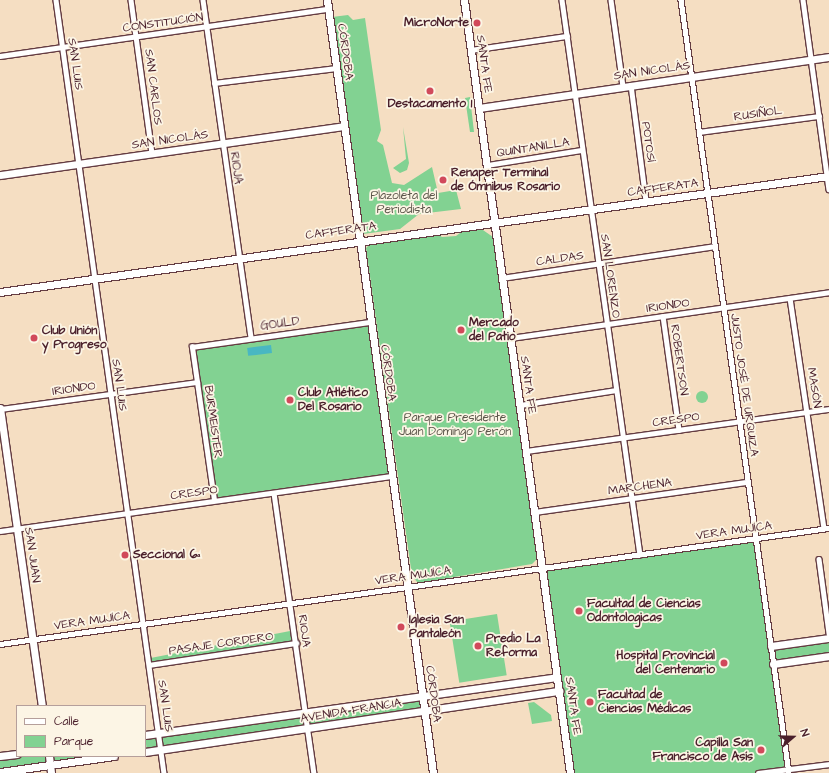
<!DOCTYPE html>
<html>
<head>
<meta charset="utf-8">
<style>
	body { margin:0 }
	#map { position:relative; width:829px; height:773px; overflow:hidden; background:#f5dec2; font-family:"Architects Daughter",sans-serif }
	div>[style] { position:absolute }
	.green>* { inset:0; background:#82d292; transform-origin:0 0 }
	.round { border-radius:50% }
	.water>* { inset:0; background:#49b7c2; transform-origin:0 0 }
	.roads { filter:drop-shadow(1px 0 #643c42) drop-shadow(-1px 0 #643c42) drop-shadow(0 1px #643c42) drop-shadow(0 -1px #643c42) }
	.street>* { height:4.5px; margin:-2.25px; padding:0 2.25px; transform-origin:2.25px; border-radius:2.25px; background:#fff }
	.secondary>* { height:7px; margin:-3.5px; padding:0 3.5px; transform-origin:3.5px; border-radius:3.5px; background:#fff }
	.dots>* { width:11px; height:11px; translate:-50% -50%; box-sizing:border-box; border:2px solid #fcf5e5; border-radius:50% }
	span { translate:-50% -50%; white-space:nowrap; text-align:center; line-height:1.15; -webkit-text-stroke:3.5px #fcf5e5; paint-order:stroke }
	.street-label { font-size:12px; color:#4a1f2b }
	.poi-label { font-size:12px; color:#4a1f2b; font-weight:700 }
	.right { translate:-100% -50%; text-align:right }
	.left { translate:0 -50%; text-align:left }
	.park-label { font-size:12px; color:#5b554a }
	.legend { position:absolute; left:16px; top:705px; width:130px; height:52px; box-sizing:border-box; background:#fcf5e5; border:1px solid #b59f9b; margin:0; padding:5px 7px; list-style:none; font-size:12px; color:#4a1f2b }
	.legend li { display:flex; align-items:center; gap:8px; height:20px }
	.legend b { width:20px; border:1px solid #b59f9b }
	.north { position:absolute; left:773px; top:717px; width:40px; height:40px; -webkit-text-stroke:3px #fcf5e5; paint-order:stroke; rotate:70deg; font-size:11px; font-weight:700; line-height:16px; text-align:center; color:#4a1f2b }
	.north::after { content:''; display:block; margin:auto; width:14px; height:18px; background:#4a1f2b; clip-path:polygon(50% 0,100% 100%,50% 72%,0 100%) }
</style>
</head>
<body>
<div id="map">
	<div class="green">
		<div style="clip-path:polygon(348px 15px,353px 20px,365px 18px,381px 130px,377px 141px,383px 145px,392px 183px,404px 185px,432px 167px,438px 193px,456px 190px,461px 209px,419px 214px,400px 229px,363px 234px,332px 17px)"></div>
		<div style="clip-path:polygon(470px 97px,474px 132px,470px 132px,465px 98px)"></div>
		<div style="clip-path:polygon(403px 127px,409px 163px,407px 170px,400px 173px,393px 168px,406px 159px)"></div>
		<div style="clip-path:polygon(480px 228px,493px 237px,538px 558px,532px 564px,418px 583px,412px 576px,366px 248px,371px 243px,435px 233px,442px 237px,456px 236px,464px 230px)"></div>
		<div style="left:370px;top:322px;width:156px;height:180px;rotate:82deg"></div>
		<div class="round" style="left:696px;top:391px;width:12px;height:12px"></div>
		<div style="clip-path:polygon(755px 538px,771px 646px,829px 638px,829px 656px,773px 664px,788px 769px,758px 773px,570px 773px,543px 568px)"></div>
		<div style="left:497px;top:614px;width:62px;height:48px;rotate:81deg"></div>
		<div style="left:290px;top:631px;width:10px;height:142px;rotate:79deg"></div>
		<div style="left:422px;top:696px;width:15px;height:280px;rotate:82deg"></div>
		<div style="clip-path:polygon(534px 702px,551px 715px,552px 721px,532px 724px,528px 703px)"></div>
		<div style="clip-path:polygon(0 756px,114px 756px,0 772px)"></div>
	</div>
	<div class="water">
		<div style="left:271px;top:345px;width:8px;height:24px;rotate:83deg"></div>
	</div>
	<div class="roads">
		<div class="street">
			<div style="left:56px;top:0;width:781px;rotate:82.05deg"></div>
			<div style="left:131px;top:0;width:155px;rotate:82.2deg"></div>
			<div style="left:203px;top:0;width:341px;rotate:81.9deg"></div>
			<div style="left:562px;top:0;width:560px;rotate:82deg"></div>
			<div style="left:611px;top:0;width:88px;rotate:82.1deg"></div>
			<div style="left:681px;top:0;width:781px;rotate:82.05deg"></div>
			<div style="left:803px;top:0;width:191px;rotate:82.2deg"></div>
			<div style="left:471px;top:50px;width:97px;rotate:-8.3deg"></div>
			<div style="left:0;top:56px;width:331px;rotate:-8.2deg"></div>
			<div style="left:214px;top:83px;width:123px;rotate:-7deg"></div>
			<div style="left:631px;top:85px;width:117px;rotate:82.6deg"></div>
			<div style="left:699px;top:132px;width:121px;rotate:-7.6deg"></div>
			<div style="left:487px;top:165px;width:96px;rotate:-9deg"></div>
			<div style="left:502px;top:278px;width:215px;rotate:-8.5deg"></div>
			<div style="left:790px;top:298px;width:233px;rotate:81.6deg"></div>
			<div style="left:663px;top:316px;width:115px;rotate:82deg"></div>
			<div style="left:511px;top:338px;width:321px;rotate:-8.2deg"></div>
			<div style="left:520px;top:405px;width:97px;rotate:-8.9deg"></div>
			<div style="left:0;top:409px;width:199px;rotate:-7.8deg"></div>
			<div style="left:526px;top:451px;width:306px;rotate:-7.9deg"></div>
			<div style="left:274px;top:493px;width:283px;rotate:81.9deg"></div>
			<div style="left:214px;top:500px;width:155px;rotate:-98.2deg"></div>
			<div style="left:192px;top:347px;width:180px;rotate:-8deg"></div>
			<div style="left:535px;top:512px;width:214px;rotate:-8.1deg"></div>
			<div style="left:0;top:531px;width:396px;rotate:-8deg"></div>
			<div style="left:819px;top:559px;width:75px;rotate:82.3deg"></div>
			<div style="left:0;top:644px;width:837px;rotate:-7.97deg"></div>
			<div style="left:149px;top:665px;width:149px;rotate:-8.5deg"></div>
			<div style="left:758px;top:773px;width:72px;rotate:-7.2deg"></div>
		</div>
		<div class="secondary">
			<div style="left:327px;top:0;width:780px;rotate:82.19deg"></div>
			<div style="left:464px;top:0;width:780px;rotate:82.19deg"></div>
			<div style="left:479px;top:108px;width:354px;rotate:-8.3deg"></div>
			<div style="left:0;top:175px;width:347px;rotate:-8.1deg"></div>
			<div style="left:0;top:292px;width:837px;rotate:-7.97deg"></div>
			<div style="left:0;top:408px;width:301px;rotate:82deg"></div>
			<div style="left:771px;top:646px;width:59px;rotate:-7.9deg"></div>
			<div style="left:773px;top:664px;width:57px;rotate:-8.1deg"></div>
			<div style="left:145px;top:735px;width:416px;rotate:-8deg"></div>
			<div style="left:145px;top:752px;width:419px;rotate:-8.4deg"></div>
			<div style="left:0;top:756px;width:17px;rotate:-7deg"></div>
			<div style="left:49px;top:756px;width:17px;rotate:83deg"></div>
			<div style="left:0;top:772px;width:115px;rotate:-8deg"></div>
		</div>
	</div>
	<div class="dots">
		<div style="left:477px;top:23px;background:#d1495b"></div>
		<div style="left:430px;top:91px;background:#d1495b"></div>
		<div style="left:443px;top:180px;background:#d1495b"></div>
		<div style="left:461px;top:330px;background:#d1495b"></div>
		<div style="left:34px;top:338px;background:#d1495b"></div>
		<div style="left:290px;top:400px;background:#d1495b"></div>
		<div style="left:125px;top:555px;background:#d1495b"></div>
		<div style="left:579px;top:611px;background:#d1495b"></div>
		<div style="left:401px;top:627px;background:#d1495b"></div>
		<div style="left:478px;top:646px;background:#d1495b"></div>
		<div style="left:724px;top:663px;background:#d1495b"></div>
		<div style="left:590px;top:702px;background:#d1495b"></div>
		<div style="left:761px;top:750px;background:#d1495b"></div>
	</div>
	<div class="street-label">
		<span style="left:163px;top:23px;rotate:-8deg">CONSTITUCIÓN</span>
		<span style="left:345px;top:52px;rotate:82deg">CÓRDOBA</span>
		<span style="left:75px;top:64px;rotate:82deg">SAN LUIS</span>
		<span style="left:484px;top:64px;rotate:82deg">SANTA FE</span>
		<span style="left:652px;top:71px;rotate:-8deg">SAN NICOLÁS</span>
		<span style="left:153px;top:87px;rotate:83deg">SAN CARLOS</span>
		<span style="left:758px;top:114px;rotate:-8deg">RUSIÑOL</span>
		<span style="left:170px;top:140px;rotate:-8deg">SAN NICOLÁS</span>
		<span style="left:648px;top:142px;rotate:82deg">POTOSÍ</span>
		<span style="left:533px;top:148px;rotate:-9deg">QUINTANILLA</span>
		<span style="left:236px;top:168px;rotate:82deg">RIOJA</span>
		<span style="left:663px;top:188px;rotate:-8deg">CAFFERATA</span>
		<span style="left:341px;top:231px;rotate:-8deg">CAFFERATA</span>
		<span style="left:560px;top:259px;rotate:-8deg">CALDAS</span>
		<span style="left:610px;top:276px;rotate:82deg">SAN LORENZO</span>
		<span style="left:668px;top:306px;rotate:-8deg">IRIONDO</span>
		<span style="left:280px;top:324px;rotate:-8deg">GOULD</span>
		<span style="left:679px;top:360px;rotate:82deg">ROBERTSON</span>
		<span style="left:388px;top:373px;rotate:82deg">CÓRDOBA</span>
		<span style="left:119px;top:385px;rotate:82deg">SAN LUIS</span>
		<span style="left:528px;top:385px;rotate:82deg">SANTA FE</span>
		<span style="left:744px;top:385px;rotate:82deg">JUSTO JOSÉ DE URQUIZA</span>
		<span style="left:814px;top:388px;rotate:81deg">MASÓN</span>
		<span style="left:74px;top:389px;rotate:-8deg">IRIONDO</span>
		<span style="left:676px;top:420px;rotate:-8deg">CRESPO</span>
		<span style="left:213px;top:422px;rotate:82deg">BURMEISTER</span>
		<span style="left:640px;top:487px;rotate:-8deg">MARCHENA</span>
		<span style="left:194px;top:493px;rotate:-8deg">CRESPO</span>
		<span style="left:734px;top:531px;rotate:-8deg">VERA MUJÍCA</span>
		<span style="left:32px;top:555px;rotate:82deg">SAN JUAN</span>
		<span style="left:413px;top:576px;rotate:-8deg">VERA MUJÍCA</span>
		<span style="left:92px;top:621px;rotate:-8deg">VERA MUJÍCA</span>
		<span style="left:304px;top:631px;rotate:82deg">RIOJA</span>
		<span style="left:221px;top:644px;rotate:-8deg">PASAJE CORDERO</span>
		<span style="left:433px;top:694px;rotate:82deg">CÓRDOBA</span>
		<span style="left:165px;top:706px;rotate:82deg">SAN LUIS</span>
		<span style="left:573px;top:706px;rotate:82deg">SANTA FE</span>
		<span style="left:351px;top:711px;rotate:-9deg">AVENIDA FRANCIA</span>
	</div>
	<div class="poi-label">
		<span class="right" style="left:469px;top:23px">MicroNorte</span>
		<span style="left:430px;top:104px">Destacamento 1</span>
		<span class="left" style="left:451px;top:180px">Renaper Terminal<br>de Ómnibus Rosario</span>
		<span class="left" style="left:469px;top:330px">Mercado<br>del Patio</span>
		<span class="left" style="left:42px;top:338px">Club Unión<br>y Progreso</span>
		<span class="left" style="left:298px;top:400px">Club Atlético<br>Del Rosario</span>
		<span class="left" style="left:133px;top:555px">Seccional 6ª</span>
		<span class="left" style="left:587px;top:611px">Facultad de Ciencias<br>Odontologicas</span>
		<span class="left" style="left:409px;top:627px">Iglesia San<br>Pantaleón</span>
		<span class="left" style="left:486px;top:646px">Predio La<br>Reforma</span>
		<span class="right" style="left:715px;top:663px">Hospital Provincial<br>del Centenario</span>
		<span class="left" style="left:598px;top:702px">Facultad de<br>Ciencias Médicas</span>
		<span class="right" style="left:753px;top:750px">Capilla San<br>Francisco de Asís</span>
	</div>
	<div class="park-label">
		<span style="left:404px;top:203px">Plazoleta del<br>Periodista</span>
		<span style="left:455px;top:425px">Parque Presidente<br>Juan Domingo Perón</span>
	</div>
	<ul class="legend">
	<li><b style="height:5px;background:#fff"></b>Calle</li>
	<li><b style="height:11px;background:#82d292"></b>Parque</li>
	</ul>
	<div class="north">N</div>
</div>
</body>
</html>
